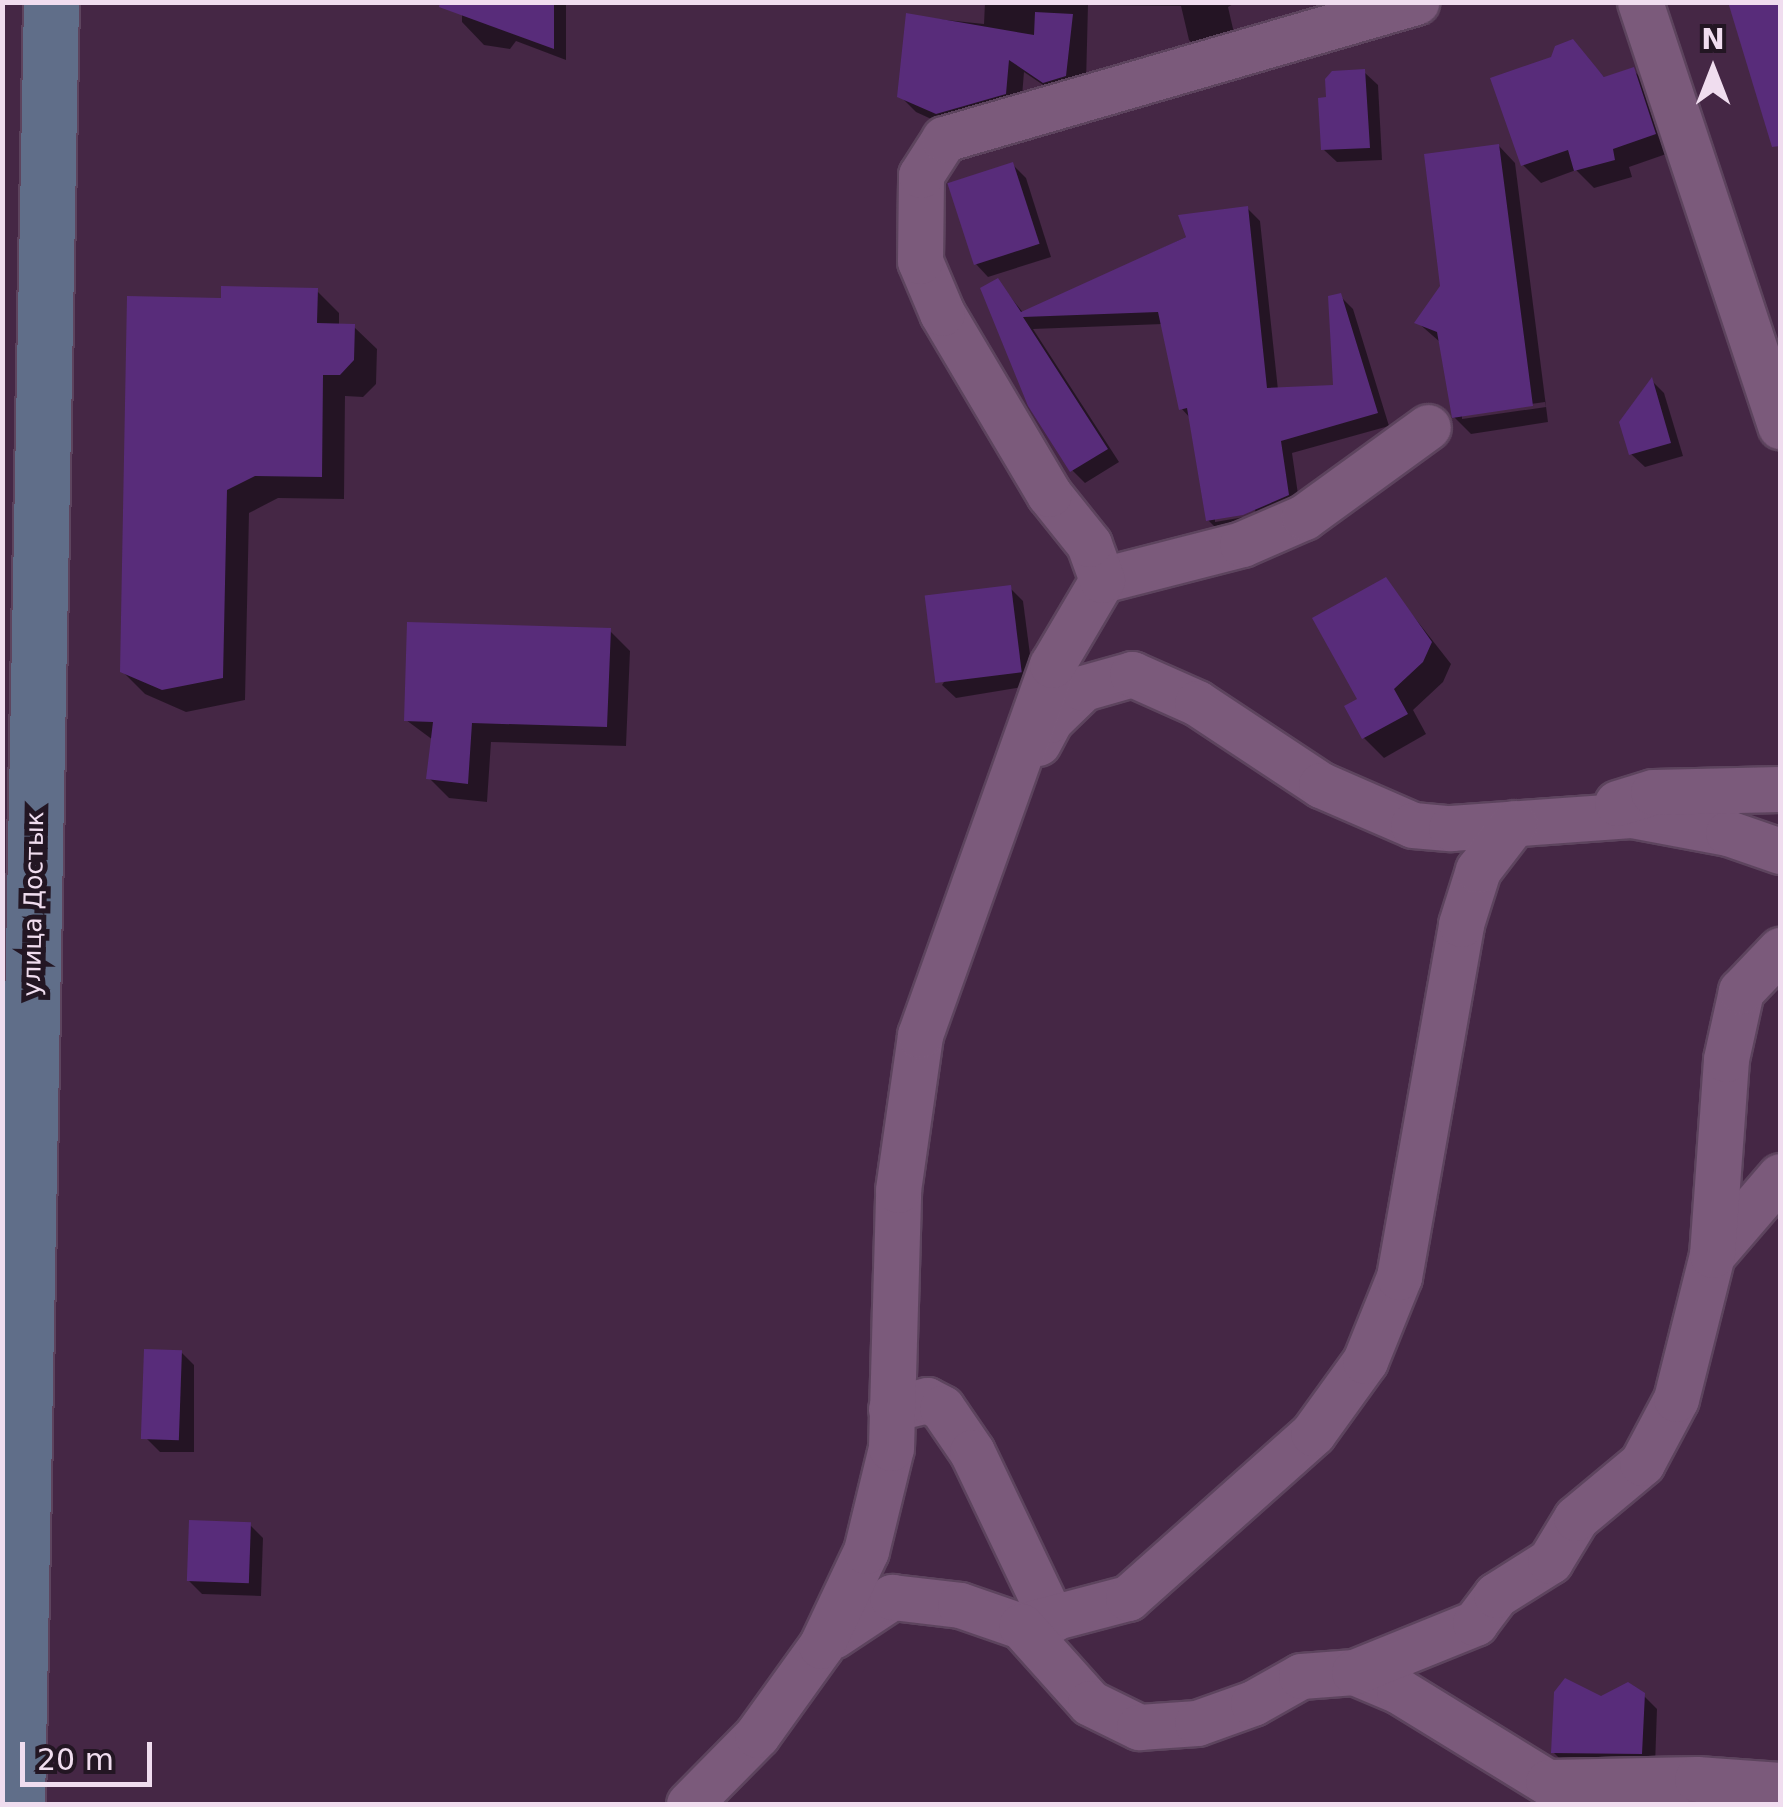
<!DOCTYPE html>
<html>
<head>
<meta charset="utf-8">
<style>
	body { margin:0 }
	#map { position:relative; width:1783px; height:1807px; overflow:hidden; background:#452745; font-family:"DejaVu Sans",sans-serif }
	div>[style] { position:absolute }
	.shadow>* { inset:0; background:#0007 }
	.building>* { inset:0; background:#582c7a; transform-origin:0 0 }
	.roads { filter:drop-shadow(2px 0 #5d445e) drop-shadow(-2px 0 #5d445e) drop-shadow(0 2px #5d445e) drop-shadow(0 -2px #5d445e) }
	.minor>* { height:45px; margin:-22.5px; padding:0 22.5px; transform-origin:22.5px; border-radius:22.5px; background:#7b5a7b }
	.secondary>* { height:55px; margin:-27.5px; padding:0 27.5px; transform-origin:27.5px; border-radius:27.5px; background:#606e89 }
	span { translate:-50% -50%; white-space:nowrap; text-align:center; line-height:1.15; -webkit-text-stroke:10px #231623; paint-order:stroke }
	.street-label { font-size:25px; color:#f0ddef }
	.frame { position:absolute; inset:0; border:5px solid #f0ddef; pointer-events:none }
	.north { position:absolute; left:1663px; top:20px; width:100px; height:100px; -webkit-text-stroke:8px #231623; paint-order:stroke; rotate:0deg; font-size:28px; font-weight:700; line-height:40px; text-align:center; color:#f0ddef }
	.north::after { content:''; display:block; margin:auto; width:35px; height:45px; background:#f0ddef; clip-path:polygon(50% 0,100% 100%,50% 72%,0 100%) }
	.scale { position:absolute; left:20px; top:1742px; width:132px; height:45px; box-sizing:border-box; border:5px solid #f0ddef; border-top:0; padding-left:12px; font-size:30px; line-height:35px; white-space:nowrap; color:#f0ddef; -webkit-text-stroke:8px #231623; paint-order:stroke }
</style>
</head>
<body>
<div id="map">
	<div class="shadow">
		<div style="clip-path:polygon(462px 2px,566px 2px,566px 60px,516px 41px,510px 49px,484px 45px,462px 22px)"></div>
		<div style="clip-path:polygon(985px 2px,1237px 2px,1228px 7px,1237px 46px,1205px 56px,1189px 40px,1181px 6px,1088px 5px,1086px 84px,1061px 97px,1024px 72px,1021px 109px,953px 129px,916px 112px,900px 96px,908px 16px,984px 24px)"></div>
		<div style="clip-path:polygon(1730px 2px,1780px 2px,1780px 147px,1771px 138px)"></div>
		<div style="clip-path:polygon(1572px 42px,1606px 79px,1633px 70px,1651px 88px,1672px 152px,1629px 167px,1632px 177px,1594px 188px,1576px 170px,1541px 183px,1523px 165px,1553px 59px)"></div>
		<div style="clip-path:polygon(1364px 72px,1378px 85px,1382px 160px,1337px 162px,1323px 149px,1328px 99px)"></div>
		<div style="clip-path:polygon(evenodd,1499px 146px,1515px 163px,1548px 422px,1471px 434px,1454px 417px,1440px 342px,1417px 322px,1443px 287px,1499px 146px,1545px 402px,1546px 407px,1462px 419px,1462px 414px,1545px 402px)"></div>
		<div style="clip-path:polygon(1013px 165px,1026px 178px,1051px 257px,988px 277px,975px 263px)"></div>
		<div style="clip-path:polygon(evenodd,1247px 208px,1260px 221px,1278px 390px,1335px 387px,1340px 296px,1353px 309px,1389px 426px,1292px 453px,1300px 508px,1221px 533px,1208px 520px,1191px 419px,1181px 408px,1163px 324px,1033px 329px,1119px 462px,1085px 483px,1072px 470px,998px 281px,1024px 314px,1247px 208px,1255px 510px,1256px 515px,1215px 522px,1215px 517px,1255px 510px)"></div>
		<div style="clip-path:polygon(317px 291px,339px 313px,339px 326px,354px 327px,377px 349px,376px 384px,363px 397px,345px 396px,344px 499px,278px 498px,249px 513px,245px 700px,186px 712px,145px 694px,122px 671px,223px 301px)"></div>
		<div style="clip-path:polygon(1652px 381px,1664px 393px,1683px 456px,1645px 467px,1631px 454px)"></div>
		<div style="clip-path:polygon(1385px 580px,1451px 664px,1443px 682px,1413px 710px,1426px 734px,1384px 758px,1364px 738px,1361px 700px)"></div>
		<div style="clip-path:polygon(1010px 588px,1023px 601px,1034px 685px,956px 698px,942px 685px)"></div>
		<div style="clip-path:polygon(610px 631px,630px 651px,626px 746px,491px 742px,487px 802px,449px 798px,429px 778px,433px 740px,406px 720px)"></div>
		<div style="clip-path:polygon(181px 1352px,194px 1365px,194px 1452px,160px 1452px,146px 1438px)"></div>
		<div style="clip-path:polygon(250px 1525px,263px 1538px,261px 1596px,202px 1594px,188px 1580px)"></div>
		<div style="clip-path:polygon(1643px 1695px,1657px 1709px,1655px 1766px,1567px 1766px,1553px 1752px,1601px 1699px)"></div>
	</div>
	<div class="building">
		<div style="clip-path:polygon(440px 2px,554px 2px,554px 49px,439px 7px)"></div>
		<div style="clip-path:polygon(1728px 2px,1780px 2px,1780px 146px,1772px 147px)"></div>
		<div style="clip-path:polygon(1035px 12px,1073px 14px,1066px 76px,1043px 83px,1009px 60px,1006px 94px,936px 114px,897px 97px,906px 13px,1034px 35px)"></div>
		<div style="clip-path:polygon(1573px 39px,1604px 77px,1634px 67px,1656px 134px,1613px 149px,1615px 160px,1574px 171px,1568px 150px,1521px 166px,1490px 78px,1551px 57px,1555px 46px)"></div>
		<div style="clip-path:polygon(1365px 69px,1370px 148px,1321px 150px,1318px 98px,1326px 97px,1325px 79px,1332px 71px)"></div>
		<div style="clip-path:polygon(1499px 144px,1533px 406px,1452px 418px,1437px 332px,1414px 323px,1440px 286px,1424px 154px)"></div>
		<div style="left:1013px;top:162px;width:86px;height:69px;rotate:72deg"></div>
		<div style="clip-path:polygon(1248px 206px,1267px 388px,1333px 385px,1328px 296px,1341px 293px,1378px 413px,1281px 441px,1289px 495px,1243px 515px,1206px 521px,1187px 408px,1179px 410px,1158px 312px,1023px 317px,1108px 449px,1070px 472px,1028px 406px,980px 288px,998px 278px,1021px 312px,1186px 237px,1178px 215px)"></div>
		<div style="clip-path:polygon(221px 286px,318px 288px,317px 323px,355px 324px,354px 360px,340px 375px,323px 375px,322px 477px,255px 476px,227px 490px,223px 678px,162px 690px,120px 672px,127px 296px,221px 298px)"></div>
		<div style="clip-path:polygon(1652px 377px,1671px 443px,1629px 455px,1619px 422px)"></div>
		<div style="clip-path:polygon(1386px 577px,1432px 642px,1423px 662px,1394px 689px,1408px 714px,1362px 739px,1344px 706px,1357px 699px,1312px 618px)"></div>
		<div style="left:1011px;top:585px;width:88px;height:87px;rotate:83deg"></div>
		<div style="clip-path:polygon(407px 622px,611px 628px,607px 727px,472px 723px,468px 784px,426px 779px,433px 722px,404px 721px)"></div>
		<div style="left:144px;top:1349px;width:38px;height:90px;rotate:2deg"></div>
		<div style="left:189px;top:1520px;width:62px;height:61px;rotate:2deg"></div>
		<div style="clip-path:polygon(1565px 1678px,1601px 1696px,1628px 1682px,1645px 1693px,1642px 1754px,1551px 1753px,1554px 1692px)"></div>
	</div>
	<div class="roads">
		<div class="minor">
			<div style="left:1640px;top:2px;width:447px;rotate:71.7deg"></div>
			<div style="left:1102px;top:580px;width:145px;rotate:-14.4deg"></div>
			<div style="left:1242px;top:544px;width:68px;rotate:-23.5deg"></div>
			<div style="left:1304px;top:517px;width:153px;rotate:-36deg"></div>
			<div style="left:1038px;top:743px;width:26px;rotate:-62deg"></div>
			<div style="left:1050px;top:720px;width:46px;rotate:-44.1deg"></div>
			<div style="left:1083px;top:688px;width:51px;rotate:-15.9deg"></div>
			<div style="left:1132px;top:674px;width:71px;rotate:24deg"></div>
			<div style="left:1197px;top:703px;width:149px;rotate:33.5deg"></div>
			<div style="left:1321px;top:785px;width:100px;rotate:23.5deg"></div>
			<div style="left:1413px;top:825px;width:38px;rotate:5deg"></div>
			<div style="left:1451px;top:828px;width:180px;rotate:-4.1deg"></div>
			<div style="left:1631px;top:815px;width:99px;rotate:10.5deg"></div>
			<div style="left:1728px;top:833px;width:55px;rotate:19.1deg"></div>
			<div style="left:1617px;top:803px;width:38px;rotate:-17deg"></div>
			<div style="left:1653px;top:792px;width:127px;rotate:-1.4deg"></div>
			<div style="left:1712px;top:1255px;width:104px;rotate:-49.3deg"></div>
			<div style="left:891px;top:1409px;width:37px;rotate:-14deg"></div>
			<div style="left:927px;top:1400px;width:17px;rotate:28deg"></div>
			<div style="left:942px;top:1408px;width:53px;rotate:55.7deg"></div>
			<div style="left:972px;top:1452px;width:186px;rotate:64.5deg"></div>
			<div style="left:1021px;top:1626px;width:111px;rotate:-14.7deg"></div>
			<div style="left:1128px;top:1598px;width:248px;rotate:-41.7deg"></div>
			<div style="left:1313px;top:1433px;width:89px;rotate:-54.2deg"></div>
			<div style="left:1365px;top:1361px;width:91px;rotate:-68deg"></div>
			<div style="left:1399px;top:1277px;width:358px;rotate:-80deg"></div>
			<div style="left:1461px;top:924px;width:57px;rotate:-72.5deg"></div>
			<div style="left:1478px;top:870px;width:59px;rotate:-52.5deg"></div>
			<div style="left:833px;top:1636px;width:71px;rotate:-33.5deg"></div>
			<div style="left:892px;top:1597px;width:68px;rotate:6.7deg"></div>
			<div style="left:960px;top:1605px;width:65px;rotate:19deg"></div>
			<div style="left:1021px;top:1626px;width:103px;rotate:48.1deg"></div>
			<div style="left:1090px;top:1703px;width:55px;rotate:26.1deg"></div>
			<div style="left:1139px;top:1727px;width:58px;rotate:-3.9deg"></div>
			<div style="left:1197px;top:1723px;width:59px;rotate:-19.7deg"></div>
			<div style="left:1253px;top:1703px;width:55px;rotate:-29.4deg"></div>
			<div style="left:1301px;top:1676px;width:53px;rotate:-4.3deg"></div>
			<div style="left:1354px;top:1672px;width:49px;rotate:22.9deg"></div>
			<div style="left:1399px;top:1691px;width:216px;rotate:31.6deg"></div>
			<div style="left:1354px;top:1672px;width:131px;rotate:-22deg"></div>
			<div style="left:1475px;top:1623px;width:35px;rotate:-53deg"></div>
			<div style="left:1496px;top:1595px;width:64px;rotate:-32.2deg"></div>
			<div style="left:1550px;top:1561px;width:50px;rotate:-58.8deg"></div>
			<div style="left:1576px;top:1518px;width:86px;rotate:-39.8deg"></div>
			<div style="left:1642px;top:1463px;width:72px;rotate:-62deg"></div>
			<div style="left:1676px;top:1399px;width:148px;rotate:-76deg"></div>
			<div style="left:1712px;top:1255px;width:196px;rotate:-85.9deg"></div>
			<div style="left:1726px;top:1059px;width:70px;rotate:-77.6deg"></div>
			<div style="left:1741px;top:991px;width:57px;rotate:-46.4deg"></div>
			<div style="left:1548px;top:1782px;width:149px;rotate:-1.2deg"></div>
			<div style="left:1697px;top:1779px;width:83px;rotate:4.1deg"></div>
			<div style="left:689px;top:1804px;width:97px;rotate:-45.4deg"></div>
			<div style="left:757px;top:1735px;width:110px;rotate:-54.3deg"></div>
			<div style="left:821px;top:1646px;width:105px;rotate:-64.7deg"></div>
			<div style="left:866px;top:1551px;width:106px;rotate:-76.4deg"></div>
			<div style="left:891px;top:1448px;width:258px;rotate:-88.4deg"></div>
			<div style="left:898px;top:1190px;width:157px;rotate:-81.9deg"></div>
			<div style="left:920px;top:1035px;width:393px;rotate:-70.4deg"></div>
			<div style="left:1052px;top:665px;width:99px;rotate:-59.5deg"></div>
			<div style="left:1102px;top:580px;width:38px;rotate:-110deg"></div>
			<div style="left:1089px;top:544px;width:64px;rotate:-128.7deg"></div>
			<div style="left:1049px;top:494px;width:210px;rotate:-120.6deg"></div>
			<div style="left:942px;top:313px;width:56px;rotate:-112.9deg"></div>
			<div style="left:920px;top:261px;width:86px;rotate:-89.3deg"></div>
			<div style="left:921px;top:175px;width:43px;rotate:-57.4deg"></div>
			<div style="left:944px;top:139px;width:492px;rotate:-16.2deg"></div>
		</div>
		<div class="secondary">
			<div style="left:17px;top:1804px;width:1802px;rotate:-88.92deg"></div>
		</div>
	</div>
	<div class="street-label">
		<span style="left:34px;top:904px;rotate:-89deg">улица Достык</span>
	</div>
	<div class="frame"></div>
	<div class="north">N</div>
	<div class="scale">20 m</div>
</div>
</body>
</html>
